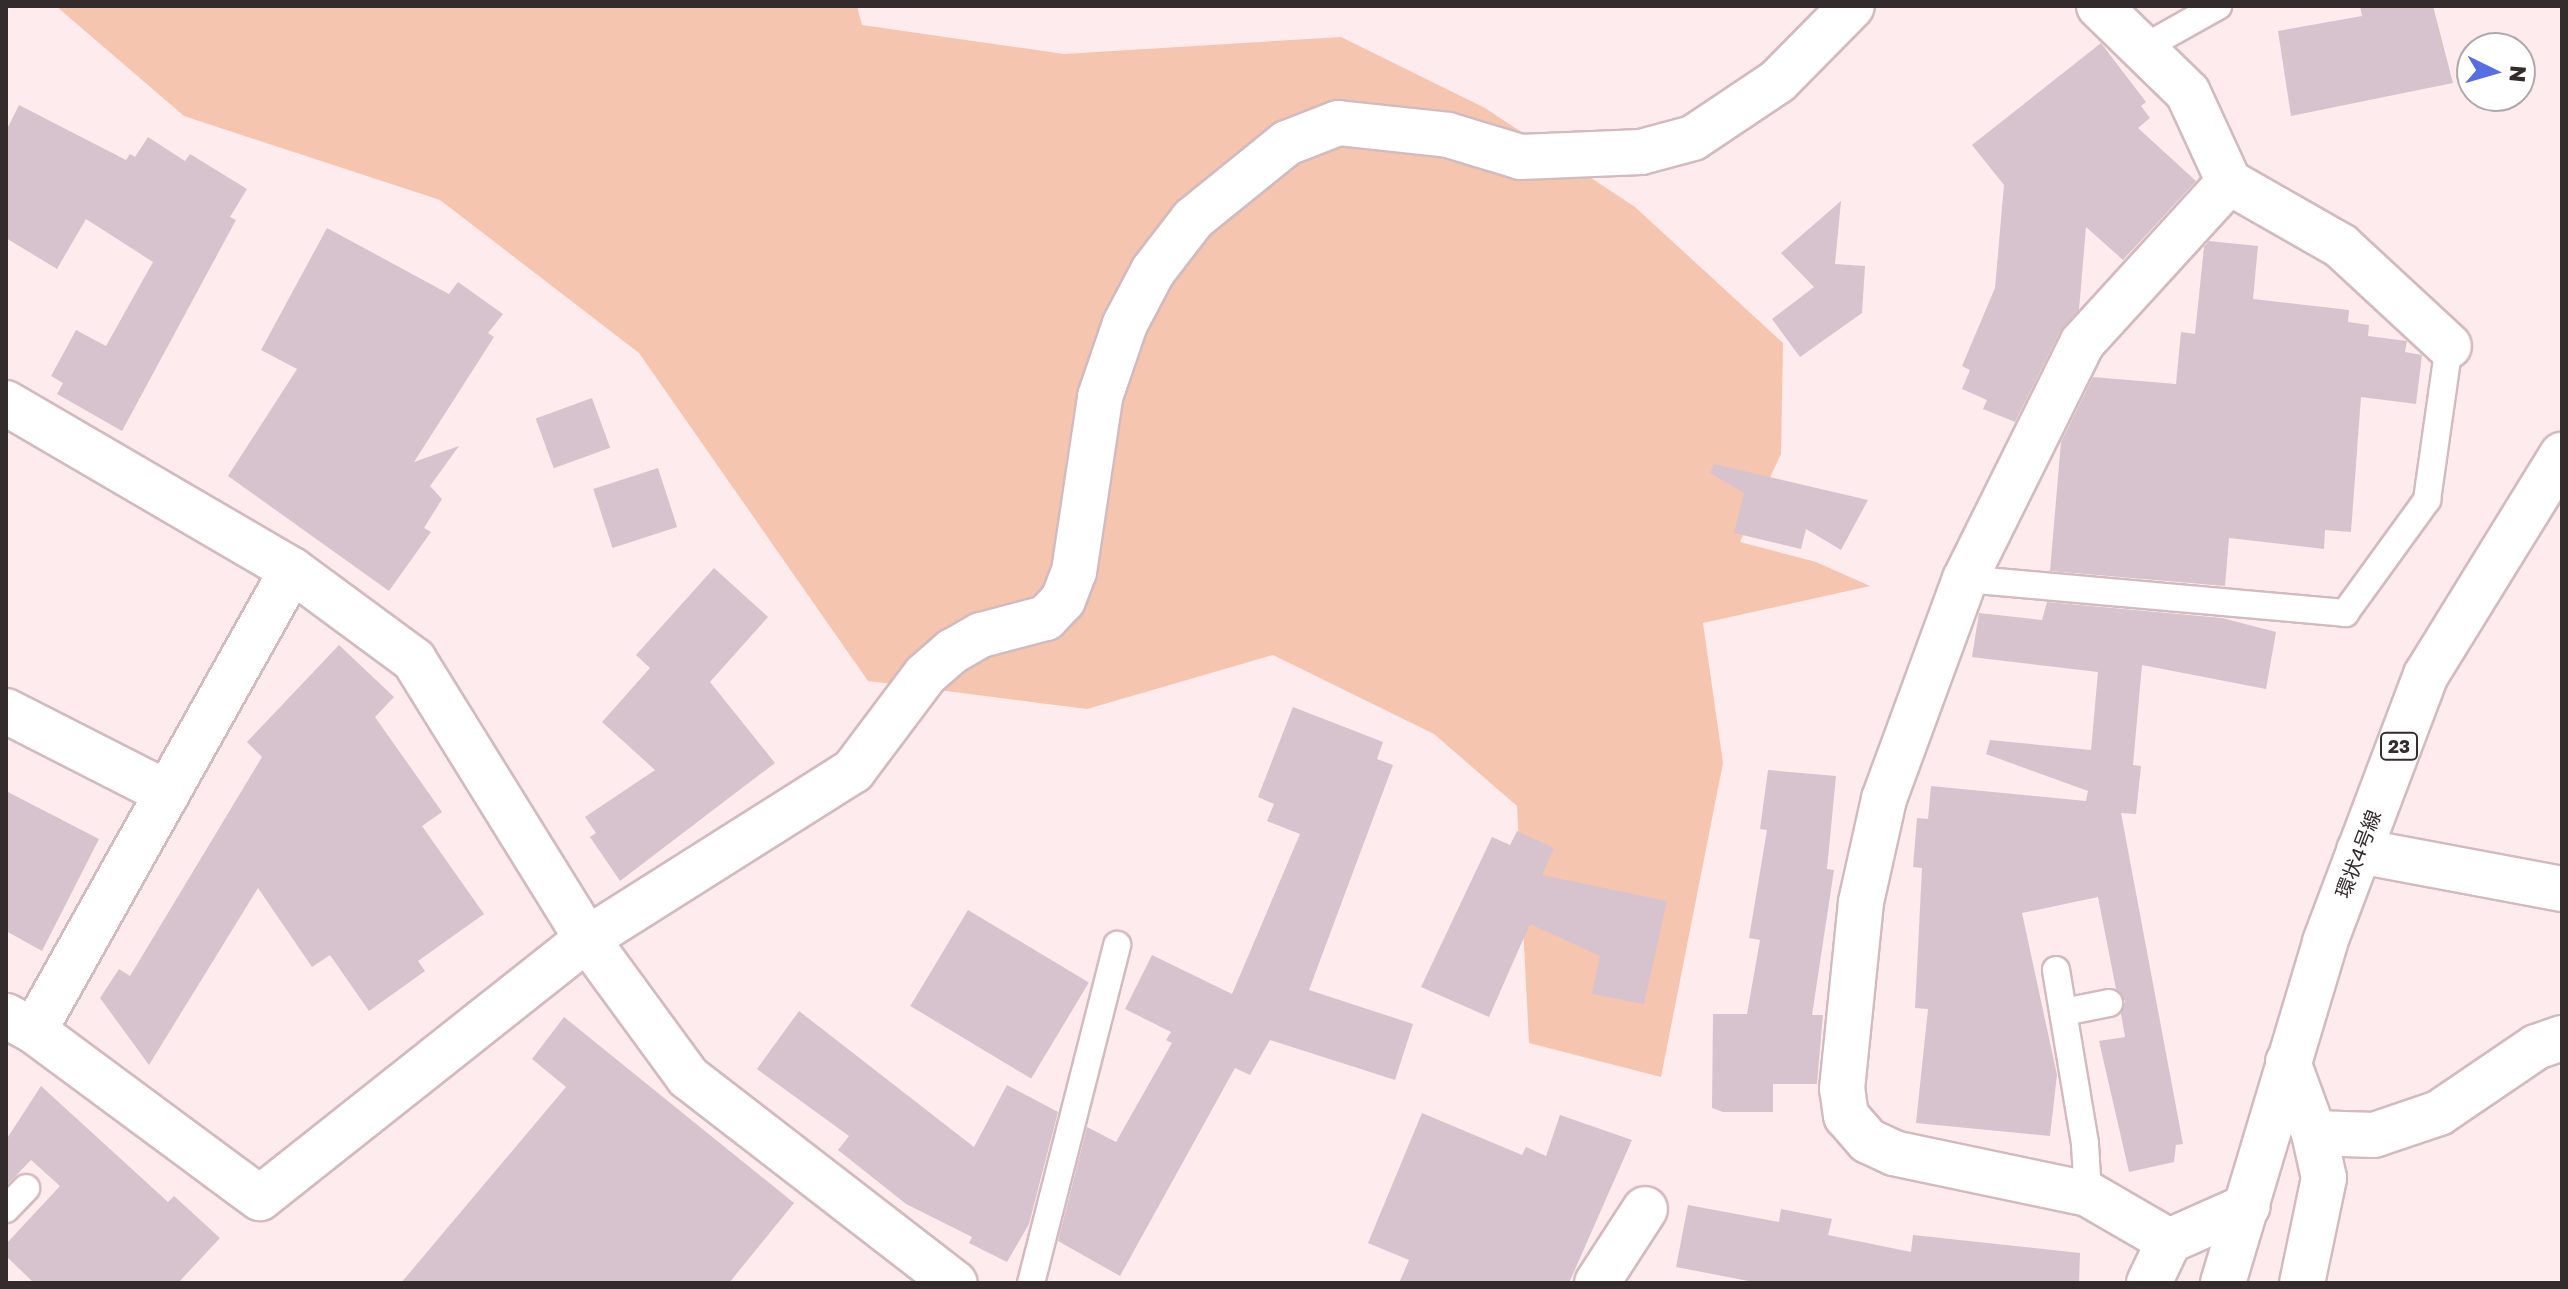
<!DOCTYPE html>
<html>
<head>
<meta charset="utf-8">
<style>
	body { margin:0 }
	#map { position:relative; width:2568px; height:1289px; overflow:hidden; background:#feebee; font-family:"Golos Text","Noto Sans JP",sans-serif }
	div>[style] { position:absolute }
	.green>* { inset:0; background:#f6c5b0 }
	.building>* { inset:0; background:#d7c3cd; transform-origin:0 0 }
	.roads { filter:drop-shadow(2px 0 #d2bbbf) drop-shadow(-2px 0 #d2bbbf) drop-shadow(0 2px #d2bbbf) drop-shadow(0 -2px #d2bbbf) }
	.service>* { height:26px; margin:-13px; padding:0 13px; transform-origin:13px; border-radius:13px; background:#fff }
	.minor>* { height:44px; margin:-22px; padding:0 22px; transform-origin:22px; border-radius:22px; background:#fff }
	.primary>* { height:44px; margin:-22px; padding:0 22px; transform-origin:22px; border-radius:22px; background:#fff }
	span { translate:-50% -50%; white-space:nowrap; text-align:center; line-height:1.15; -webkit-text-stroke:6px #fff; paint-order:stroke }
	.shield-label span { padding:2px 6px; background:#fff; border:2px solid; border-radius:6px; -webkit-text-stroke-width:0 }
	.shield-label { font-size:18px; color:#342b2d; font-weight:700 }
	.street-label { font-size:20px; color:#342b2d }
	.frame { position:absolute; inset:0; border:8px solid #342b2d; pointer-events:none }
	.north { position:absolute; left:2456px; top:32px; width:80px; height:80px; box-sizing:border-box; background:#fff; border:2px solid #aeaaab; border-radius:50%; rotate:95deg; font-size:22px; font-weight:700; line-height:32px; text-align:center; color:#342b2d }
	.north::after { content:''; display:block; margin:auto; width:28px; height:36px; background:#576de3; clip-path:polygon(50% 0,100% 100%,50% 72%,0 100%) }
</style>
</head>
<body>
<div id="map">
	<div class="green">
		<div style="clip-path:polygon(56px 6px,857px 6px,862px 25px,1064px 54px,1341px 37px,1485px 108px,1635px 207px,1783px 343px,1781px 454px,1740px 542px,1816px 562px,1870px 586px,1703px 623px,1723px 763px,1661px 1077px,1529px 1043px,1517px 806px,1434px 734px,1273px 655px,1087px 709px,868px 681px,639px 353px,440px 200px,184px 116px)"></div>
	</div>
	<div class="building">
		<div style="clip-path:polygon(2360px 6px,2433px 6px,2453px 83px,2291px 116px,2278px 31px,2362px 16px)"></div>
		<div style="clip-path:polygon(2101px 43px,2146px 102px,2141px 106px,2150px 118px,2138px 128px,2196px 181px,2123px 260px,2086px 227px,2079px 310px,2060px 332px,2015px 422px,1983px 409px,1987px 400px,1962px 389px,1970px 370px,1962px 366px,1995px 288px,2004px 185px,1972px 145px)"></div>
		<div style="clip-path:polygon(19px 105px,126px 160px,130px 154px,135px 157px,148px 137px,185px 161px,190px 154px,247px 189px,230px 217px,236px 220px,122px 431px,57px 394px,63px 383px,51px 376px,76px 330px,106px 346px,153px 262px,86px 219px,57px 269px,6px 238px,6px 131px)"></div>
		<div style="clip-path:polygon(1841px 201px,1835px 264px,1865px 266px,1862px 313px,1800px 357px,1772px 319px,1814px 287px,1781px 253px)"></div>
		<div style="clip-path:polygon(327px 228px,449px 294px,458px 282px,503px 314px,488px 333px,494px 337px,414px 462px,459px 446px,430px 486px,442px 499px,424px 528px,431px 532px,389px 591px,228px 476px,297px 369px,261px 350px)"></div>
		<div style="clip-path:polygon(2209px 241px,2258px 246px,2253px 299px,2349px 310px,2348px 322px,2369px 325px,2368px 336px,2407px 341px,2405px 352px,2422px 355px,2416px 404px,2361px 397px,2351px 532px,2325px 530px,2324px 549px,2229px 538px,2225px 586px,2050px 571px,2061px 442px,2093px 377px,2176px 384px,2181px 332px,2195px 334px,2204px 247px)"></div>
		<div style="left:592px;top:398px;width:53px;height:60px;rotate:70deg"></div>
		<div style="clip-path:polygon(1714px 464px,1774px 478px,1868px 500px,1841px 550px,1806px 529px,1801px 549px,1734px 533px,1744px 493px,1710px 473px)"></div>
		<div style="left:658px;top:468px;width:62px;height:68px;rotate:72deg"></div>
		<div style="clip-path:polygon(714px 568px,768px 617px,710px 682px,775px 763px,620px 881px,590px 837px,596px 833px,585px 817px,655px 770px,602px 722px,650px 668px,636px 655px)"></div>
		<div style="clip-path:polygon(2047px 602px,2222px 618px,2276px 632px,2266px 689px,2142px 665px,2133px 765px,2141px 766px,2136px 814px,2121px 813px,2183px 1144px,2176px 1145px,2174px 1162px,2129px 1172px,2099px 1041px,2125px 1037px,2121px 1014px,2125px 1001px,2116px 989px,2098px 897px,2022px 913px,2057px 1075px,2050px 1136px,1916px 1123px,1928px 1009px,1915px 1008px,1922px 868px,1913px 867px,1917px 818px,1928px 819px,1931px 786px,2086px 801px,2088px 791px,1986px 754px,1990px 740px,2091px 750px,2098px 672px,1972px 657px,1979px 613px,2042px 620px)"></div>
		<div style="clip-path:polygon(339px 645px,394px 697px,375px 717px,442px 812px,422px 826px,484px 914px,418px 961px,425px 971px,369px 1011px,330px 955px,312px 967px,258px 888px,149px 1065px,100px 998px,119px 969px,130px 976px,262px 757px,247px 742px)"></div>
		<div style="clip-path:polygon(1293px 707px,1383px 742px,1377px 759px,1393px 765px,1309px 990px,1413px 1024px,1395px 1080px,1270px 1040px,1250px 1075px,1235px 1068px,1120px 1276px,1058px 1241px,1087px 1127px,1116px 1142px,1172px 1043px,1166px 1040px,1171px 1032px,1125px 1009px,1152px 955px,1232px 994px,1300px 834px,1267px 821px,1274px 804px,1258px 797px)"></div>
		<div style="clip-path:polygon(1768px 770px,1836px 776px,1827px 869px,1834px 870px,1812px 1015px,1823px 1015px,1817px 1084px,1773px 1084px,1773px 1112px,1723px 1112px,1712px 1108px,1713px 1014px,1747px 1014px,1760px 940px,1749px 938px,1767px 830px,1760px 829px)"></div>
		<div style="clip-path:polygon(6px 791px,99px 839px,42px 951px,6px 931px)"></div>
		<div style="clip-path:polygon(1517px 831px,1554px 848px,1542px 875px,1667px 901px,1644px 1004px,1592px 994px,1600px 956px,1530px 924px,1489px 1017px,1421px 987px,1492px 837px,1510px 845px)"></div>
		<div style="left:968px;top:910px;width:141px;height:112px;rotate:31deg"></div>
		<div style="clip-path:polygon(799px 1011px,974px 1147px,1007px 1085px,1058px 1112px,1029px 1224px,1007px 1262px,969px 1243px,972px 1237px,906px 1204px,838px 1150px,849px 1136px,757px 1069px)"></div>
		<div style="clip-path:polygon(564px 1017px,794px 1203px,729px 1283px,401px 1283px,566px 1087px,532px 1059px)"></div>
		<div style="clip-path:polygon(41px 1086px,168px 1202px,174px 1196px,220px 1238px,178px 1283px,34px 1283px,6px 1256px,6px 1244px,60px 1186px,31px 1160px,6px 1186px,6px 1140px)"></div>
		<div style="clip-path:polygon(1422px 1113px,1522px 1155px,1526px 1147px,1546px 1156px,1560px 1115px,1632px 1140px,1569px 1283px,1399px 1283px,1409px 1260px,1368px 1243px)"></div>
		<div style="clip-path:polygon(1688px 1205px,1779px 1222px,1781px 1209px,1832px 1219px,1828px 1235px,1911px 1252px,1913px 1235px,2080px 1253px,2079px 1283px,1759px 1283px,1676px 1267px)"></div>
	</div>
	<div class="roads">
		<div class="service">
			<div style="left:2145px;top:47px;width:84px;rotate:-29.3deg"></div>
			<div style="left:1965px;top:579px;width:382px;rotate:5.1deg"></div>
			<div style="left:2345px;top:613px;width:140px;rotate:-54deg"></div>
			<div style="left:2427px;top:500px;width:156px;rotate:-81.9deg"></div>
			<div style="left:2056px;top:970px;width:176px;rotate:80.5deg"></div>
			<div style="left:2085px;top:1144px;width:50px;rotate:86.6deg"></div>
			<div style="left:2064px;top:1012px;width:46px;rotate:-11.3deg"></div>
			<div style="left:6px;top:1209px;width:29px;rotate:-46deg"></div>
			<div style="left:1031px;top:1283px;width:349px;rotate:-75.7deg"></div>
		</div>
		<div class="minor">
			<div style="left:2099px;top:6px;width:124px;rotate:44.3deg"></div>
			<div style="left:2188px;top:93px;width:98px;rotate:65.3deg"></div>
			<div style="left:2229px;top:182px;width:129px;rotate:29.7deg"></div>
			<div style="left:2341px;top:246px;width:147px;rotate:42.8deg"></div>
			<div style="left:6px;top:403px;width:331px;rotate:30.3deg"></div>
			<div style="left:292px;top:570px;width:152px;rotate:36.4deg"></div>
			<div style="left:414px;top:660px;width:328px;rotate:58.2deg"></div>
			<div style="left:587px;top:939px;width:171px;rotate:53.8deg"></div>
			<div style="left:688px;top:1077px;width:337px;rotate:37.7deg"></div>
			<div style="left:6px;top:711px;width:181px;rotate:27deg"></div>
			<div style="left:2359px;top:851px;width:207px;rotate:10.6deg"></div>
			<div style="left:6px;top:1016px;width:32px;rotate:28deg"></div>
			<div style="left:34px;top:1031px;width:281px;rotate:36.5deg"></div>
			<div style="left:260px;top:1198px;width:417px;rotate:-38.4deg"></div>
			<div style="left:587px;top:939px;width:315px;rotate:-32.3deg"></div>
			<div style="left:853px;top:771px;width:120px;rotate:-53.1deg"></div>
			<div style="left:925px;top:675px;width:37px;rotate:-41deg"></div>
			<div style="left:953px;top:651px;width:32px;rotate:-30deg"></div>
			<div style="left:981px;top:635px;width:67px;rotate:-14.7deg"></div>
			<div style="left:1046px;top:618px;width:25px;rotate:-47deg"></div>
			<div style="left:1063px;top:600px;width:30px;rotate:-69deg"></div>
			<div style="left:1074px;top:572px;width:177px;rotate:-81.5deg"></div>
			<div style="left:1100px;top:397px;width:77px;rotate:-71.1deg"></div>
			<div style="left:1125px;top:324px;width:60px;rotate:-62.2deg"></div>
			<div style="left:1153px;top:271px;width:66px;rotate:-52.4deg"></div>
			<div style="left:1193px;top:219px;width:121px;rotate:-39deg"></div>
			<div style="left:1287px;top:143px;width:55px;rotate:-21.4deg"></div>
			<div style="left:1338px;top:123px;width:111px;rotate:6.2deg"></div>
			<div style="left:1448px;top:135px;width:76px;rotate:16.8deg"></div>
			<div style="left:1521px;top:157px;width:120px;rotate:-2.4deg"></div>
			<div style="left:1641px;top:152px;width:54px;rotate:-15.1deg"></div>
			<div style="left:1693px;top:138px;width:102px;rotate:-33.8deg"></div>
			<div style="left:1778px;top:81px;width:105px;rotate:-45.4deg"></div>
			<div style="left:34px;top:1031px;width:528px;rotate:-60.77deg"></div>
			<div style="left:2314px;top:1133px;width:60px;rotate:1.9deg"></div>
			<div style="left:2374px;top:1135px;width:69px;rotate:-18.7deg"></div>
			<div style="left:2439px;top:1113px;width:117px;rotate:-34.2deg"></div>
			<div style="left:2536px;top:1047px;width:28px;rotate:-19deg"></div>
			<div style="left:2169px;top:1241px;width:94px;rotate:-149.9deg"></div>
			<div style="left:2088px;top:1194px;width:198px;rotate:-168.1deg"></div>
			<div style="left:1894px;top:1153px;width:29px;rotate:-155deg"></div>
			<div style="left:1868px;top:1141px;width:33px;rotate:-131deg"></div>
			<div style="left:1846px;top:1116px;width:27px;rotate:-98deg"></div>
			<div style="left:1842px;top:1089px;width:188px;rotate:-84.2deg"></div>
			<div style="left:1861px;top:902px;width:106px;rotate:-77.4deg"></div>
			<div style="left:1884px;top:799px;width:234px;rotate:-69.8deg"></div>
			<div style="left:1965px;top:579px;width:263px;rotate:-63.6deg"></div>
			<div style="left:2082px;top:343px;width:218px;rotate:-47.6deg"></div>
			<div style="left:1597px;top:1283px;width:88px;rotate:-57deg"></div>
		</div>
		<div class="primary">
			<div style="left:2288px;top:1062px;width:76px;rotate:69.9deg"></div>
			<div style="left:2314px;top:1133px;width:46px;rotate:77.5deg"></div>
			<div style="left:2324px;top:1178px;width:107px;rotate:101.8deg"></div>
			<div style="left:2149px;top:1283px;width:47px;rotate:-64.5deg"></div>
			<div style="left:2169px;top:1241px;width:86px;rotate:-23.9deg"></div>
			<div style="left:2223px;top:1283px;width:356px;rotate:-73.3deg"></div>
			<div style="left:2325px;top:942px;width:285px;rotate:-69.3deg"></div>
			<div style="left:2426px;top:675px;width:259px;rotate:-58.3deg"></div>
		</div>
	</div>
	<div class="shield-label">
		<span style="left:2399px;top:746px">23</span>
	</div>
	<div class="street-label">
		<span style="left:2358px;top:854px;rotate:-69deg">環状4号線</span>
	</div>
	<div class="frame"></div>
	<div class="north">N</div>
</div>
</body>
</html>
